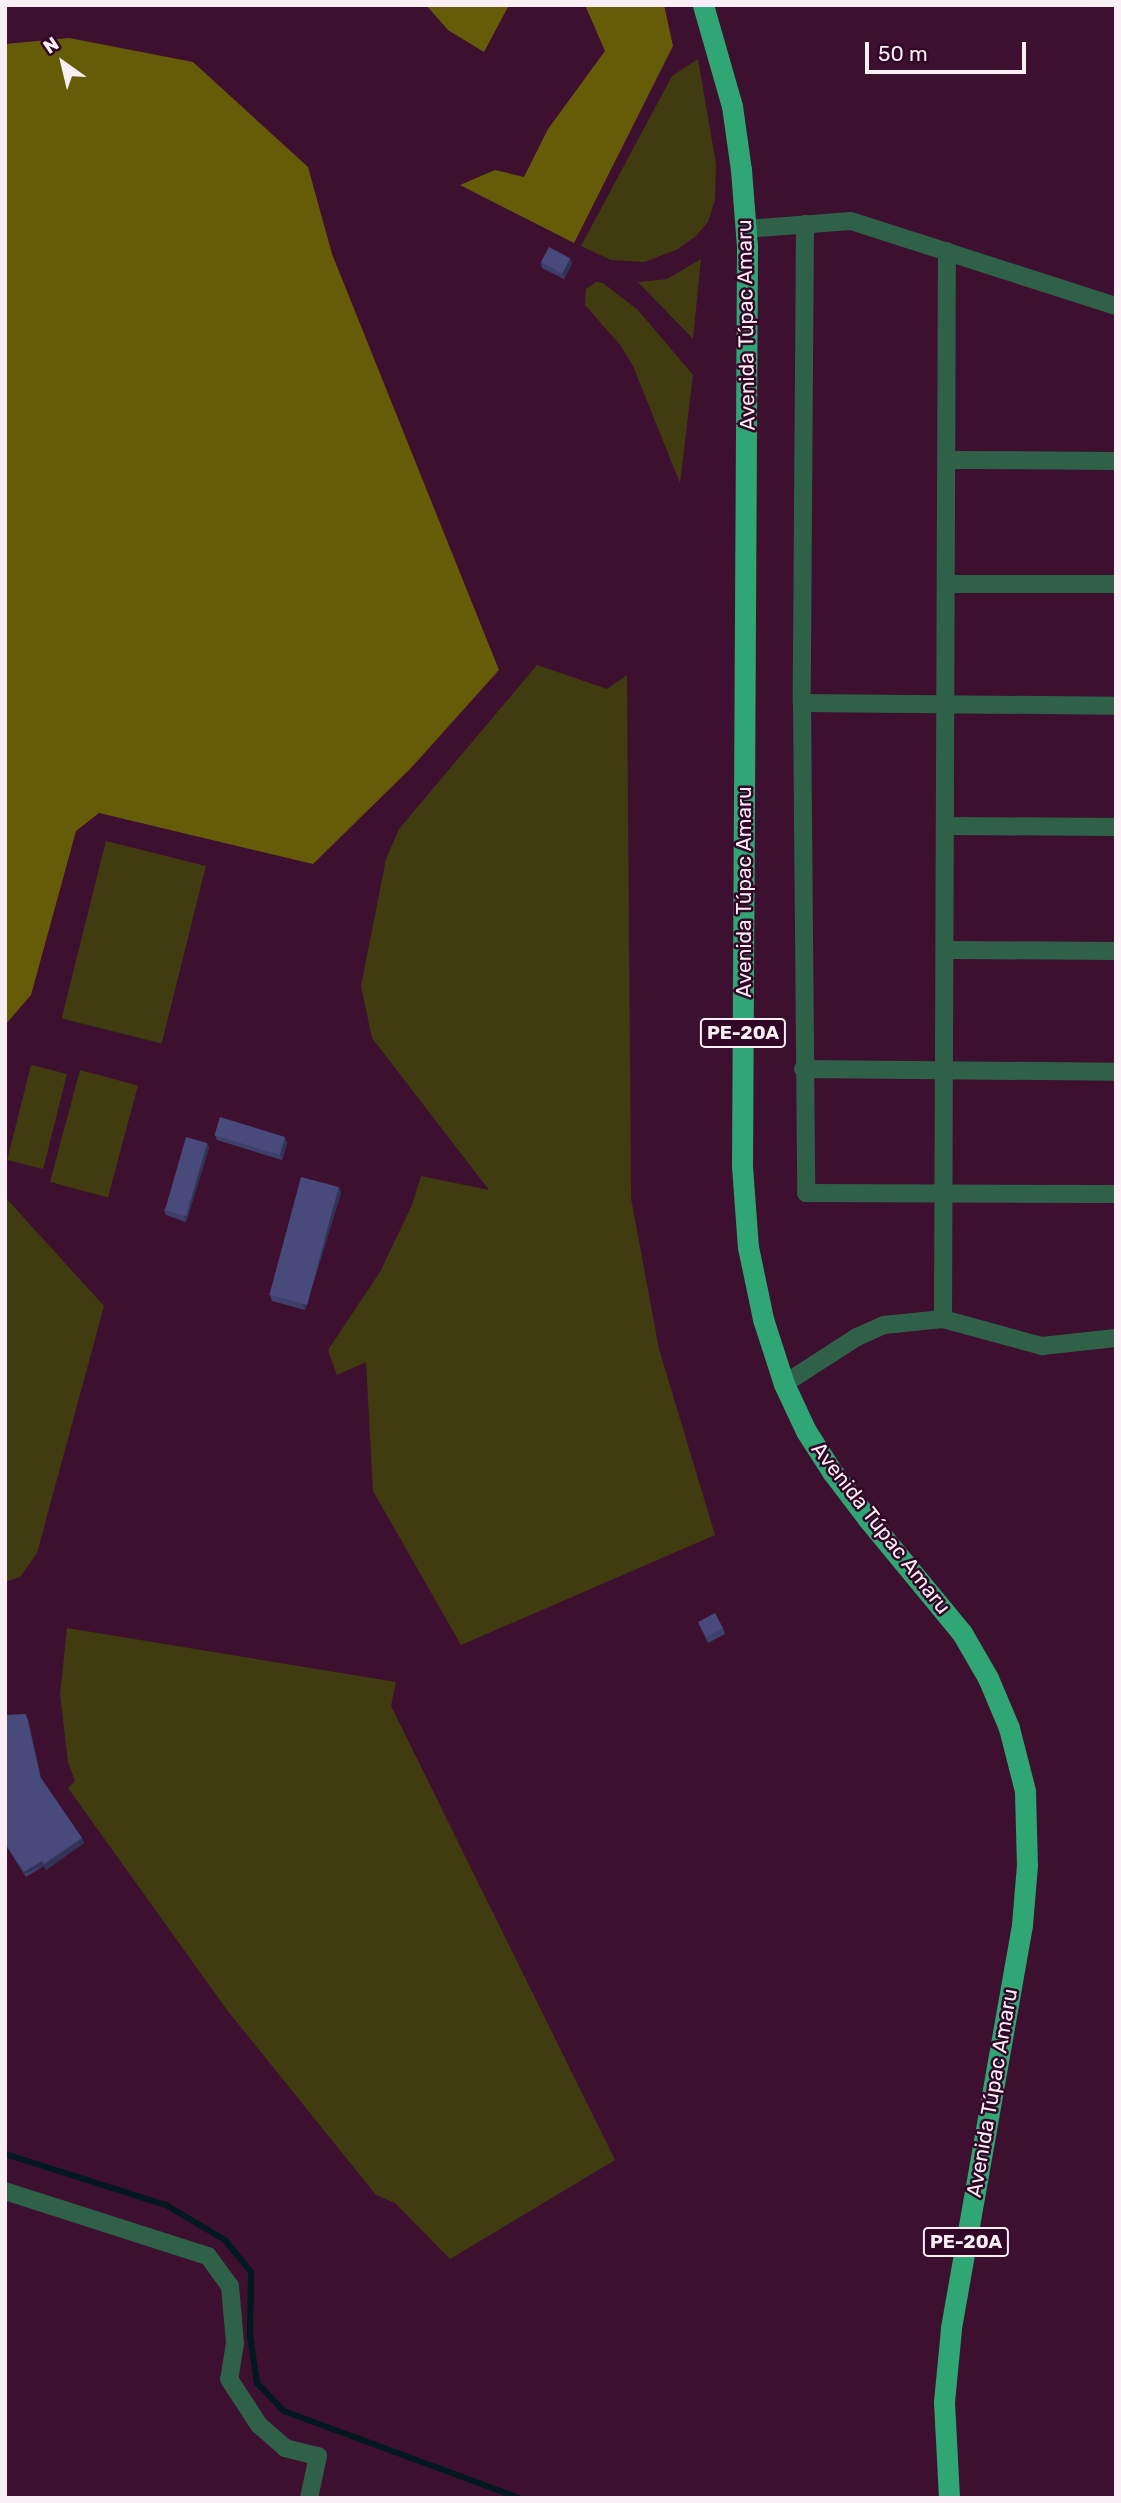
<!DOCTYPE html>
<html>
<head>
<meta charset="utf-8">
<style>
	body { margin:0 }
	#map { position:relative; width:1121px; height:2503px; overflow:hidden; background:#3d1030; font-family:Rubik,sans-serif }
	div>[style] { position:absolute }
	.green>* { inset:0; background:#413b10; transform-origin:0 0 }
	.forest>* { inset:0; background:#665b07 }
	.stream>* { height:6px; margin:-3px; padding:0 3px; transform-origin:3px; border-radius:3px; background:#001820 }
	.minor>* { height:18px; margin:-9px; padding:0 9px; transform-origin:9px; border-radius:9px; background:#2e6148 }
	.trunk>* { height:21px; margin:-10.5px; padding:0 10.5px; transform-origin:10.5px; border-radius:10.5px; background:#30a675 }
	.wall>* { inset:0; background:#3e406b }
	.shaded-wall>* { inset:0; background:#323457; transform-origin:0 0 }
	.building>* { inset:0; background:#484a7c; transform-origin:0 0 }
	span { translate:-50% -50%; white-space:nowrap; text-align:center; line-height:1.15; -webkit-text-stroke:5px #320626; paint-order:stroke }
	.shield-label span { padding:2px 5px; background:#320626; border:2px solid; border-radius:5px; -webkit-text-stroke-width:0 }
	.shield-label { font-size:19px; color:#fbeff6; font-weight:700 }
	.street-label { font-size:21px; color:#fbeff6 }
	.frame { position:absolute; inset:0; border:7px solid #fbeff6; pointer-events:none }
	.north { position:absolute; left:28px; top:28px; width:70px; height:70px; -webkit-text-stroke:5px #320626; paint-order:stroke; rotate:326deg; font-size:19px; font-weight:700; line-height:28px; text-align:center; color:#fbeff6 }
	.north::after { content:''; display:block; margin:auto; width:24px; height:32px; background:#fbeff6; clip-path:polygon(50% 0,100% 100%,50% 72%,0 100%) }
	.scale { position:absolute; left:865px; top:42px; width:161px; height:32px; box-sizing:border-box; border:4px solid #fbeff6; border-top:0; padding-left:9px; font-size:21px; line-height:24px; white-space:nowrap; color:#fbeff6; -webkit-text-stroke:5px #320626; paint-order:stroke }
</style>
</head>
<body>
<div id="map">
	<div class="green">
		<div style="clip-path:polygon(698px 59px,716px 164px,715px 200px,708px 222px,695px 237px,676px 250px,644px 262px,611px 260px,581px 246px,672px 76px)"></div>
		<div style="clip-path:polygon(701px 259px,693px 339px,638px 282px,667px 279px)"></div>
		<div style="clip-path:polygon(596px 282px,603px 283px,638px 310px,693px 375px,680px 483px,633px 366px,621px 346px,585px 305px,586px 289px)"></div>
		<div style="clip-path:polygon(537px 665px,607px 689px,627px 675px,631px 1198px,659px 1349px,715px 1535px,461px 1645px,373px 1491px,366px 1362px,337px 1375px,328px 1350px,380px 1272px,412px 1205px,421px 1176px,489px 1190px,372px 1038px,361px 986px,386px 859px,399px 829px)"></div>
		<div style="left:106px;top:841px;width:103px;height:183px;rotate:14deg"></div>
		<div style="left:31px;top:1065px;width:37px;height:98px;rotate:14deg"></div>
		<div style="left:80px;top:1070px;width:60px;height:116px;rotate:15deg"></div>
		<div style="clip-path:polygon(5px 1197px,104px 1306px,37px 1553px,20px 1577px,5px 1582px)"></div>
		<div style="clip-path:polygon(67px 1628px,396px 1682px,391px 1706px,615px 2160px,450px 2259px,395px 2203px,376px 2195px,227px 2010px,68px 1788px,75px 1781px,68px 1762px,60px 1694px)"></div>
	</div>
	<div class="forest">
		<div style="clip-path:polygon(426px 5px,509px 5px,484px 52px,448px 30px)"></div>
		<div style="clip-path:polygon(585px 5px,664px 5px,673px 46px,574px 243px,460px 185px,495px 170px,524px 177px,548px 129px,605px 51px)"></div>
		<div style="clip-path:polygon(69px 38px,193px 62px,308px 167px,332px 254px,499px 670px,411px 768px,313px 864px,99px 813px,76px 831px,31px 995px,5px 1025px,5px 44px)"></div>
	</div>
	<div class="stream">
		<div style="left:5px;top:2154px;width:169px;rotate:17.6deg"></div>
		<div style="left:166px;top:2205px;width:69px;rotate:30.7deg"></div>
		<div style="left:225px;top:2240px;width:41px;rotate:50.9deg"></div>
		<div style="left:251px;top:2272px;width:63px;rotate:90.9deg"></div>
		<div style="left:250px;top:2335px;width:49px;rotate:81.7deg"></div>
		<div style="left:257px;top:2383px;width:39px;rotate:46deg"></div>
		<div style="left:284px;top:2411px;width:251px;rotate:20.3deg"></div>
	</div>
	<div class="minor">
		<div style="left:805px;top:224px;width:479px;rotate:90.4deg"></div>
		<div style="left:802px;top:703px;width:490px;rotate:89.5deg"></div>
		<div style="left:806px;top:1193px;width:310px;rotate:0.2deg"></div>
		<div style="left:745px;top:229px;width:106px;rotate:-4.3deg"></div>
		<div style="left:851px;top:221px;width:278px;rotate:17.8deg"></div>
		<div style="left:947px;top:460px;width:169px;rotate:0.3deg"></div>
		<div style="left:946px;top:584px;width:170px"></div>
		<div style="left:802px;top:703px;width:314px;rotate:0.5deg"></div>
		<div style="left:945px;top:826px;width:171px;rotate:0.3deg"></div>
		<div style="left:945px;top:950px;width:171px;rotate:0.3deg"></div>
		<div style="left:803px;top:1069px;width:313px;rotate:0.5deg"></div>
		<div style="left:943px;top:1319px;width:1068px;rotate:-89.79deg"></div>
		<div style="left:784px;top:1384px;width:87px;rotate:-32.8deg"></div>
		<div style="left:857px;top:1337px;width:30px;rotate:-24deg"></div>
		<div style="left:884px;top:1325px;width:59px;rotate:-5.8deg"></div>
		<div style="left:943px;top:1319px;width:103px;rotate:15.3deg"></div>
		<div style="left:1042px;top:1346px;width:74px;rotate:-6.2deg"></div>
		<div style="left:5px;top:2191px;width:213px;rotate:17.8deg"></div>
		<div style="left:208px;top:2256px;width:37px;rotate:54deg"></div>
		<div style="left:230px;top:2286px;width:57px;rotate:85deg"></div>
		<div style="left:235px;top:2343px;width:36px;rotate:99deg"></div>
		<div style="left:229px;top:2379px;width:55px;rotate:56.9deg"></div>
		<div style="left:259px;top:2425px;width:35px;rotate:41deg"></div>
		<div style="left:285px;top:2448px;width:34px;rotate:14deg"></div>
		<div style="left:318px;top:2456px;width:43px;rotate:102.1deg"></div>
	</div>
	<div class="trunk">
		<div style="left:703px;top:5px;width:105px;rotate:74deg"></div>
		<div style="left:732px;top:106px;width:65px;rotate:82deg"></div>
		<div style="left:741px;top:170px;width:76px;rotate:85.5deg"></div>
		<div style="left:747px;top:246px;width:920px;rotate:90.31deg"></div>
		<div style="left:742px;top:1166px;width:81px;rotate:85.8deg"></div>
		<div style="left:748px;top:1247px;width:74px;rotate:78.2deg"></div>
		<div style="left:763px;top:1319px;width:68px;rotate:72.1deg"></div>
		<div style="left:784px;top:1384px;width:52px;rotate:64.9deg"></div>
		<div style="left:806px;top:1431px;width:50px;rotate:57.3deg"></div>
		<div style="left:833px;top:1473px;width:58px;rotate:52.7deg"></div>
		<div style="left:868px;top:1519px;width:148px;rotate:50.5deg"></div>
		<div style="left:962px;top:1633px;width:52px;rotate:60deg"></div>
		<div style="left:988px;top:1678px;width:54px;rotate:67.2deg"></div>
		<div style="left:1009px;top:1728px;width:65px;rotate:75.7deg"></div>
		<div style="left:1025px;top:1791px;width:74px;rotate:88.5deg"></div>
		<div style="left:1027px;top:1865px;width:60px;rotate:94.8deg"></div>
		<div style="left:1022px;top:1925px;width:410px;rotate:100deg"></div>
		<div style="left:951px;top:2329px;width:73px;rotate:95.5deg"></div>
		<div style="left:944px;top:2402px;width:96px;rotate:87deg"></div>
	</div>
	<div class="wall">
		<div style="clip-path:polygon(541px 262px,572px 264px,564px 279px,542px 268px)"></div>
		<div style="clip-path:polygon(215px 1135px,287px 1143px,282px 1160px,217px 1140px)"></div>
		<div style="clip-path:polygon(207px 1143px,209px 1148px,186px 1222px,166px 1215px,164px 1210px)"></div>
		<div style="clip-path:polygon(339px 1187px,341px 1193px,305px 1310px,272px 1301px,270px 1295px)"></div>
		<div style="clip-path:polygon(698px 1622px,723px 1628px,725px 1634px,708px 1643px)"></div>
		<div style="clip-path:polygon(5px 1715px,28px 1719px,41px 1778px,82px 1838px,84px 1843px,46px 1870px,44px 1866px,26px 1877px,5px 1844px)"></div>
	</div>
	<div class="shaded-wall">
		<div style="clip-path:polygon(570px 258px,572px 264px,564px 279px,562px 274px)"></div>
		<div style="clip-path:polygon(285px 1137px,287px 1143px,282px 1160px,280px 1155px)"></div>
		<div style="clip-path:polygon(207px 1143px,209px 1148px,186px 1222px,184px 1216px)"></div>
		<div style="clip-path:polygon(339px 1187px,341px 1193px,305px 1310px,303px 1305px)"></div>
		<div style="clip-path:polygon(82px 1838px,84px 1843px,46px 1870px,44px 1864px)"></div>
		<div style="left:42px;top:1861px;width:5px;height:21px;rotate:68deg"></div>
	</div>
	<div class="building">
		<div style="left:549px;top:247px;width:24px;height:17px;rotate:28deg"></div>
		<div style="left:220px;top:1117px;width:68px;height:19px;rotate:17deg"></div>
		<div style="left:186px;top:1137px;width:22px;height:76px;rotate:16deg"></div>
		<div style="left:301px;top:1177px;width:39px;height:122px;rotate:15deg"></div>
		<div style="left:715px;top:1613px;width:17px;height:19px;rotate:62deg"></div>
		<div style="clip-path:polygon(26px 1714px,40px 1777px,82px 1838px,44px 1864px,42px 1861px,24px 1872px,5px 1842px,5px 1715px)"></div>
	</div>
	<div class="shield-label">
		<span style="left:743px;top:1033px">PE-20A</span>
		<span style="left:966px;top:2242px">PE-20A</span>
	</div>
	<div class="street-label">
		<span style="left:746px;top:325px;rotate:-91deg">Avenida Túpac Amaru</span>
		<span style="left:744px;top:892px;rotate:-90deg">Avenida Túpac Amaru</span>
		<span style="left:881px;top:1528px;rotate:52deg">Avenida Túpac Amaru</span>
		<span style="left:992px;top:2093px;rotate:-80deg">Avenida Túpac Amaru</span>
	</div>
	<div class="frame"></div>
	<div class="north">N</div>
	<div class="scale">50 m</div>
</div>
</body>
</html>
